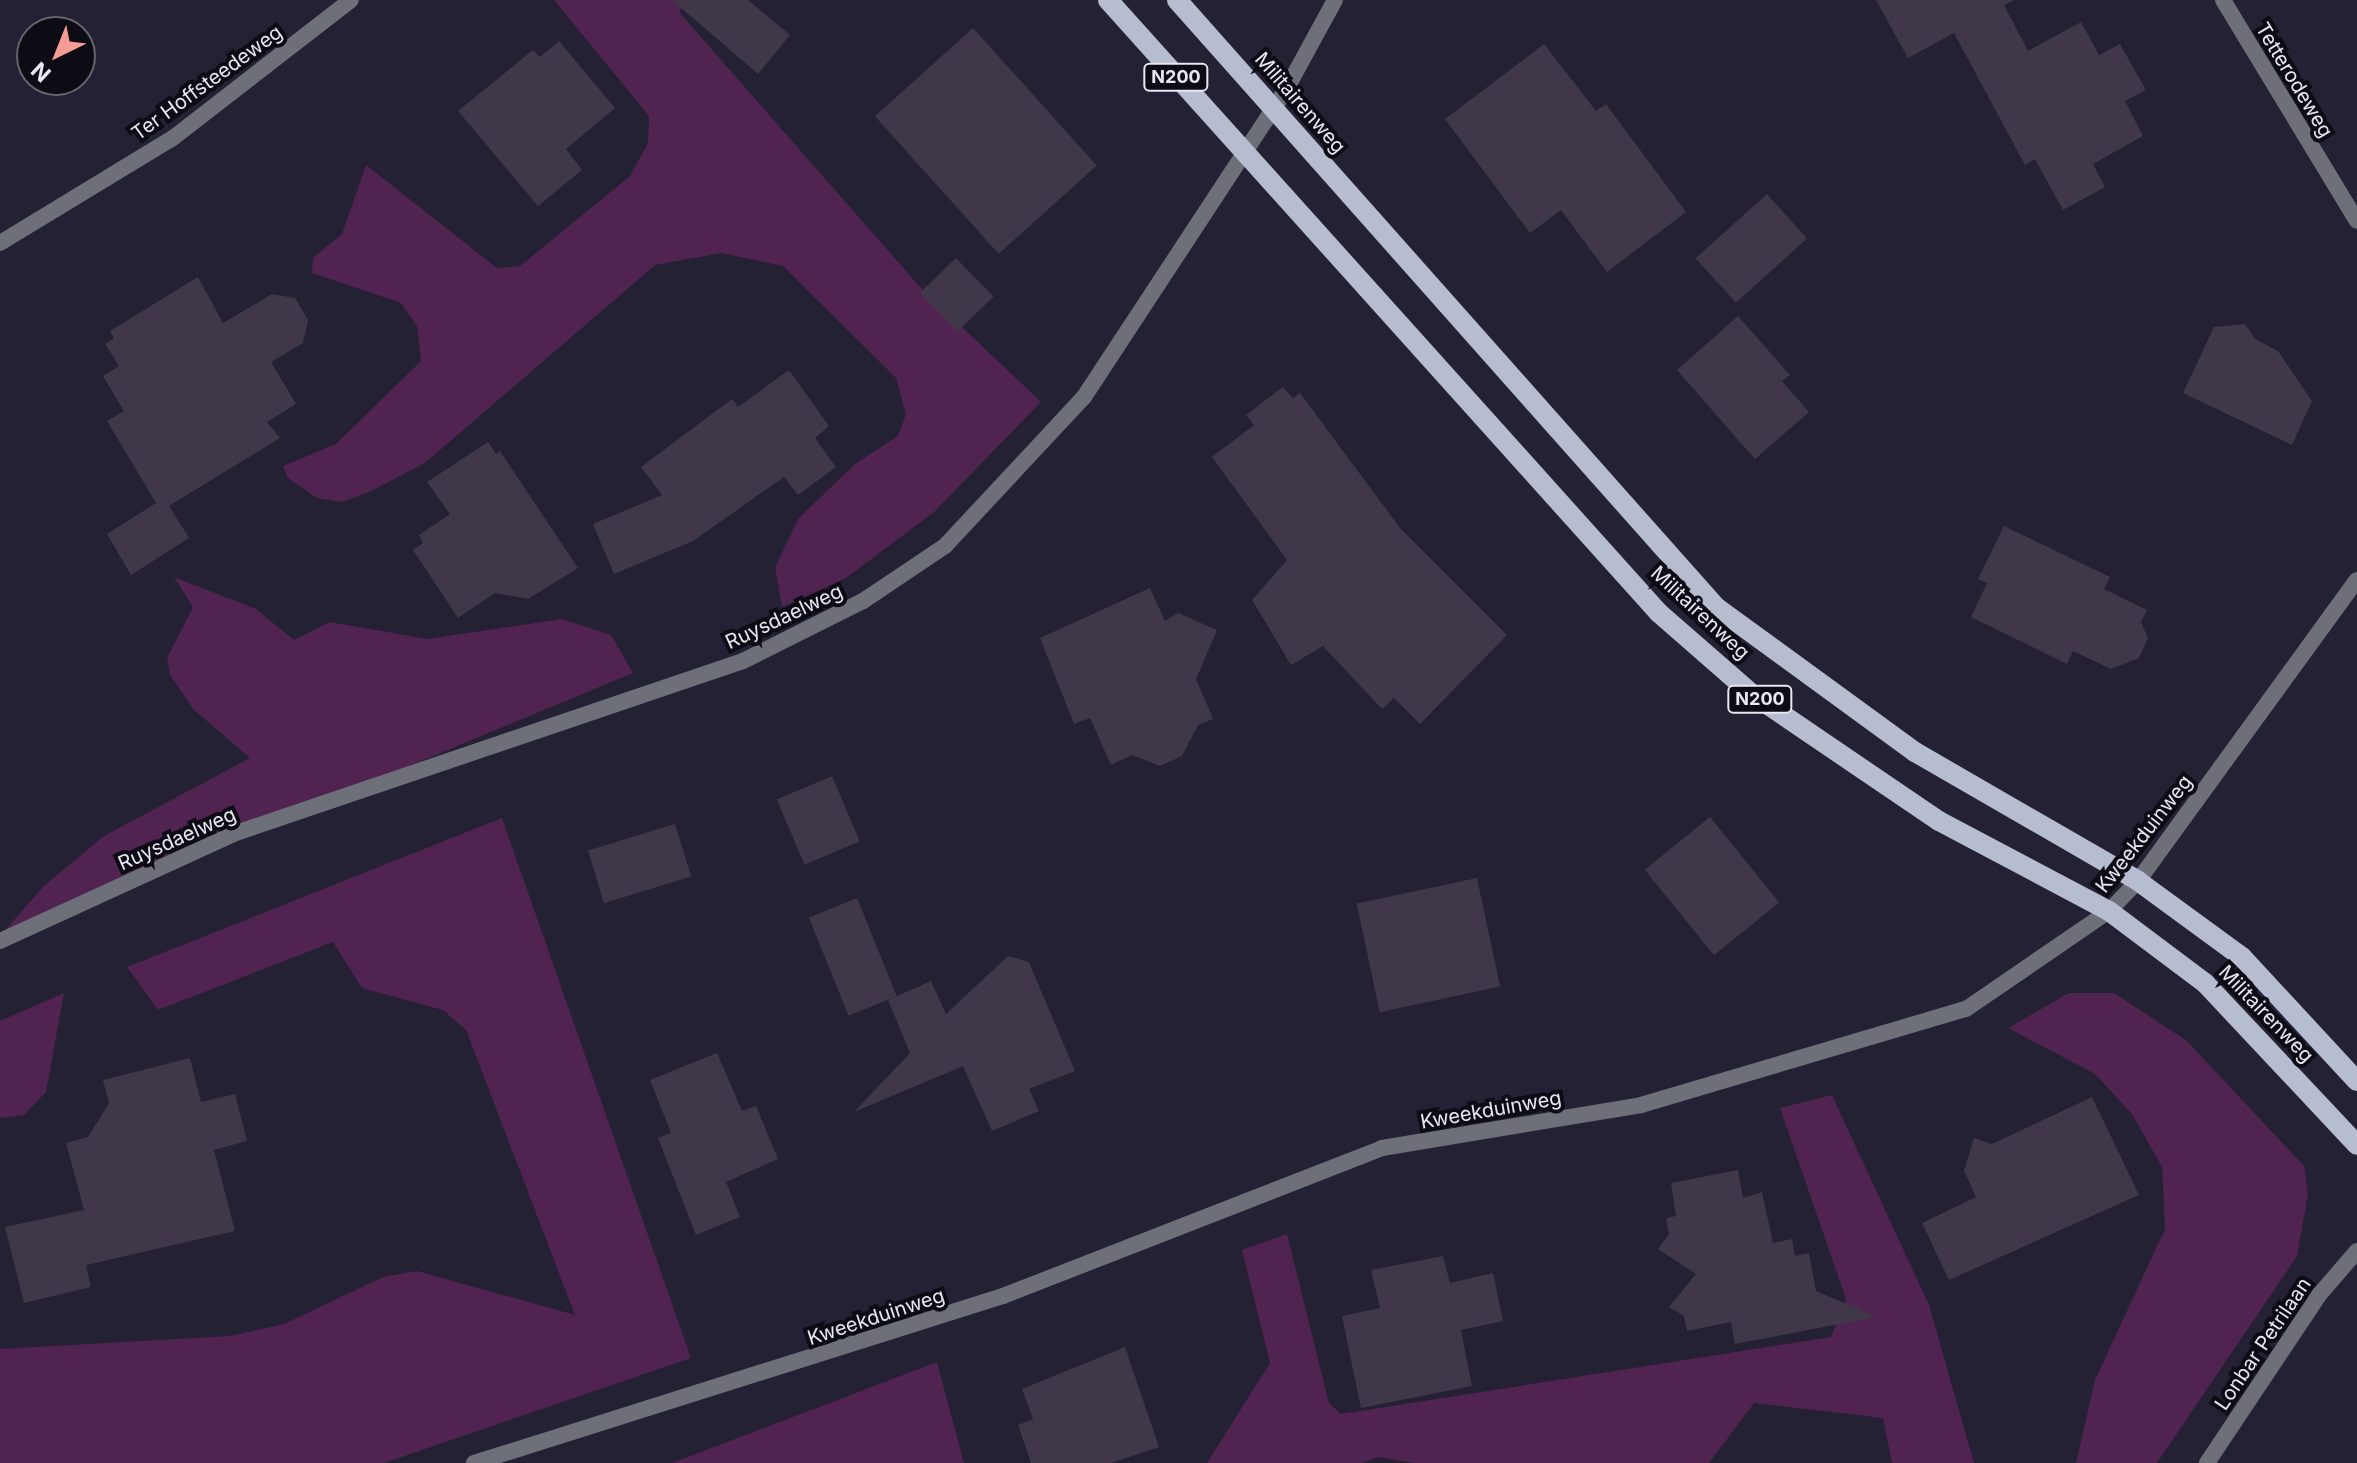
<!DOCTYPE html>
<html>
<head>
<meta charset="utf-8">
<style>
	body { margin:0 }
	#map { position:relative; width:2357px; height:1463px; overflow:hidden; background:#232133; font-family:Inter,sans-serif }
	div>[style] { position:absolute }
	.green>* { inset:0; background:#512351 }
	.building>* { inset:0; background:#403749; transform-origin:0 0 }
	.street>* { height:16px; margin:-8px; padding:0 8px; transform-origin:8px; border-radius:8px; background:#6d7079 }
	.primary>* { height:20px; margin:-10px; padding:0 10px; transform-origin:10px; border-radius:10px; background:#b7bdd0 }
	span { translate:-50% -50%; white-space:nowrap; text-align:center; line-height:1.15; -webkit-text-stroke:8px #0d0c14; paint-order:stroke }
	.shield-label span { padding:2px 6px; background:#0d0c14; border:2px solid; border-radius:6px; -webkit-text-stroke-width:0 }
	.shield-label { font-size:18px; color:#e8e7f3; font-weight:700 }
	.street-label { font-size:20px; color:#e8e7f3 }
	.north { position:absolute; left:16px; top:16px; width:80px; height:80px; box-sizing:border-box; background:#0d0c14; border:2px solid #65646d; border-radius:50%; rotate:223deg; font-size:22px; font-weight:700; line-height:32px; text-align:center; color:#e8e7f3 }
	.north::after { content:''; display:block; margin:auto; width:28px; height:36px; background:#f59c95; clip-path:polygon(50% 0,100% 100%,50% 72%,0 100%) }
</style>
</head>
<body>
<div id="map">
	<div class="green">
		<div style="clip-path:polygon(554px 0,688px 0,679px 12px,920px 287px,1041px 402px,934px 512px,846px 578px,782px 607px,775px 567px,799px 518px,855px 464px,898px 436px,906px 414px,896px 378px,783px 266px,721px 253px,655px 265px,425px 463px,371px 491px,342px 502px,317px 498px,288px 478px,283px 466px,336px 444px,421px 361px,417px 326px,401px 303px,312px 273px,313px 258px,342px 234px,366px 165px,497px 268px,520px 266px,630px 176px,648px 143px,649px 116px)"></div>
		<div style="clip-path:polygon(174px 577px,256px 609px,294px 640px,330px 622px,427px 639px,562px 619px,611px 635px,633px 673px,0 936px,44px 886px,104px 836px,250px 758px,194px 710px,170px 675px,167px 658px,193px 607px)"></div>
		<div style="clip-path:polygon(502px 818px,691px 1358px,384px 1463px,0 1463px,0 1349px,230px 1336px,284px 1324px,383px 1277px,417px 1271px,575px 1315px,466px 1030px,443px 1010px,362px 988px,333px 942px,158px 1010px,127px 967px)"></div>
		<div style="clip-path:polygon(64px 993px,46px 1092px,24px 1115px,0 1118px,0 1021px)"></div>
		<div style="clip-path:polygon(2069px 993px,2114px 993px,2187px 1041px,2304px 1166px,2308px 1194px,2297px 1256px,2157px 1463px,2076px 1463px,2095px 1380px,2165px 1229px,2162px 1167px,2132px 1114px,2095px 1074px,2008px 1028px)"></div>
		<div style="clip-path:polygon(1832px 1095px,1929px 1305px,1974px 1463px,1892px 1463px,1883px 1418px,1754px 1403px,1709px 1463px,1415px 1463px,1378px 1457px,1362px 1463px,1207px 1463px,1270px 1363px,1242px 1250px,1287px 1234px,1329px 1403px,1341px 1414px,1831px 1337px,1846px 1299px,1780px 1108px)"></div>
		<div style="clip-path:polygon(937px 1362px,964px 1463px,672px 1463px)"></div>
	</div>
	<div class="building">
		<div style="clip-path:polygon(672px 0,748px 0,790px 35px,758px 74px)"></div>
		<div style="clip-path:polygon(1876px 0,2014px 0,2004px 5px,2028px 51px,2081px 22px,2099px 55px,2120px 44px,2146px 90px,2125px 101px,2143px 136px,2093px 164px,2105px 187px,2063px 210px,2035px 159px,2025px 165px,1954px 33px,1908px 58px)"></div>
		<div style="left:973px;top:28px;width:185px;height:132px;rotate:48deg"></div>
		<div style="clip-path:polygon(559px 41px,615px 108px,566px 149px,582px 170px,538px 206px,458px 111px,533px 50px,540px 57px)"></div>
		<div style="clip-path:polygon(1544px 44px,1596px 111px,1606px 104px,1686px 212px,1607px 272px,1561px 210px,1530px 233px,1445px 119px)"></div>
		<div style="left:1767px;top:194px;width:60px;height:96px;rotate:48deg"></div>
		<div style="left:956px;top:258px;width:54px;height:50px;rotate:46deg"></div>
		<div style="clip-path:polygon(198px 277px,223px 323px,272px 294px,295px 298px,308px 320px,303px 343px,271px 362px,296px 404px,267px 422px,280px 438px,169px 506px,189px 538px,131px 575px,107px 534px,156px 503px,107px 421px,124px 411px,103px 376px,119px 366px,105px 344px,114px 338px,110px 331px)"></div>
		<div style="clip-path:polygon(1738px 316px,1790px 375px,1782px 381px,1809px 412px,1755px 459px,1677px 370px)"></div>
		<div style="clip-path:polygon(2245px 324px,2255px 339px,2278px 351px,2312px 401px,2292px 445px,2183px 393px,2214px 327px)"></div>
		<div style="clip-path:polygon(789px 370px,829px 426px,815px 438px,836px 467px,798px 495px,784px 477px,693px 541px,614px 574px,593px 524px,662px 495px,641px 467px,732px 399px,738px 407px)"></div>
		<div style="clip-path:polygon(1283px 387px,1293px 398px,1300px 393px,1400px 528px,1507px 635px,1420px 724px,1394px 698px,1382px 709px,1323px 646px,1291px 665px,1252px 600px,1287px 560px,1212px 457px,1254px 425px,1246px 415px)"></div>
		<div style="clip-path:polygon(488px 442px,496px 454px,500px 451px,578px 568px,528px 599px,495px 593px,458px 618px,413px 550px,423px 543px,419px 535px,450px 514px,427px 482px)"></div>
		<div style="clip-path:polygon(2004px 526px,2110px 577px,2104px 589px,2147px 610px,2141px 622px,2148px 638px,2139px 658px,2111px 669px,2073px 651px,2067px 664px,1971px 617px,1987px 583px,1978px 579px)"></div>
		<div style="clip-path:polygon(1150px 588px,1165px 621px,1178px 613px,1217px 630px,1196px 679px,1213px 719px,1198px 725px,1182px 756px,1160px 766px,1132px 755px,1111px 765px,1090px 718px,1074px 724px,1040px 638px)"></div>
		<div style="left:832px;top:776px;width:71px;height:60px;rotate:67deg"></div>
		<div style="left:1710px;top:817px;width:110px;height:84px;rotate:51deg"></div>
		<div style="left:675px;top:824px;width:55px;height:91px;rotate:73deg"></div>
		<div style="left:1477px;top:878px;width:111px;height:123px;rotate:78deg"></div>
		<div style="left:857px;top:898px;width:106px;height:52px;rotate:68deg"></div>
		<div style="clip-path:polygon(1008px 956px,1029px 962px,1075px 1071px,1029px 1089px,1039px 1111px,992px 1131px,963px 1066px,854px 1112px,910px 1053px,888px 1000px,931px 981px,946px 1014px)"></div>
		<div style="clip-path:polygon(717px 1053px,742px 1111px,756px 1106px,778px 1159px,726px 1182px,740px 1217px,696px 1235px,658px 1138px,671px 1133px,650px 1080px)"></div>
		<div style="clip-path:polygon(190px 1058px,201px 1102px,235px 1094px,247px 1141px,214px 1150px,235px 1231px,86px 1265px,91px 1287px,24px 1303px,5px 1227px,84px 1210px,66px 1143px,88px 1137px,109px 1103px,103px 1080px)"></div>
		<div style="clip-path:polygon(2092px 1097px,2139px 1195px,1949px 1280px,1922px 1223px,1976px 1197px,1964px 1171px,1974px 1138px,1992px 1144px)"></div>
		<div style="clip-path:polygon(1738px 1170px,1743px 1198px,1762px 1192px,1773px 1243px,1792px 1239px,1795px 1256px,1809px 1253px,1816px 1291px,1877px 1317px,1735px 1344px,1731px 1322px,1687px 1331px,1684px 1316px,1669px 1307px,1696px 1274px,1658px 1249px,1669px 1234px,1666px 1218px,1676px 1216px,1671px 1183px)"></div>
		<div style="clip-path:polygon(1443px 1256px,1450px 1283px,1493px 1273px,1503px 1321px,1461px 1330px,1472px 1386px,1361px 1408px,1342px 1316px,1380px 1308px,1371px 1270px)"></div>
		<div style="clip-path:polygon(1125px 1347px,1159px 1447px,1111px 1463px,1031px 1463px,1018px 1425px,1033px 1419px,1022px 1389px)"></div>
	</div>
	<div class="street">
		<div style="left:2223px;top:0;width:258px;rotate:58.8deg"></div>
		<div style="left:0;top:243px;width:202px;rotate:-31.3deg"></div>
		<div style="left:173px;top:138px;width:225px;rotate:-37.8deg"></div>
		<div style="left:0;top:941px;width:260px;rotate:-24.6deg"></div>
		<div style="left:236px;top:833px;width:535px;rotate:-18.74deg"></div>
		<div style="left:743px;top:661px;width:134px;rotate:-26.6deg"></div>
		<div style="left:863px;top:601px;width:99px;rotate:-33.9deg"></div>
		<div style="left:945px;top:546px;width:204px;rotate:-47deg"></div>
		<div style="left:1084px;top:397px;width:370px;rotate:-56.7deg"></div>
		<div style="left:1287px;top:88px;width:100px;rotate:-61.4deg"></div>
		<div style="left:474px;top:1463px;width:555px;rotate:-17.52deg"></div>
		<div style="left:1003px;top:1296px;width:407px;rotate:-21.3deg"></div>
		<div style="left:1382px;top:1148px;width:263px;rotate:-9.4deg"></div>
		<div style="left:1641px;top:1105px;width:339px;rotate:-16.5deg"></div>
		<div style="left:1966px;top:1009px;width:173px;rotate:-34.4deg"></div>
		<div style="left:2109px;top:911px;width:42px;rotate:-46deg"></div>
		<div style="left:2138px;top:881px;width:372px;rotate:-54deg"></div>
		<div style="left:2207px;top:1463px;width:202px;rotate:-56.3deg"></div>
		<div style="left:2319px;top:1295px;width:58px;rotate:-49.2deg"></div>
	</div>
	<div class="primary">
		<div style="left:1108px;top:0;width:824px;rotate:48.05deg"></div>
		<div style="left:1659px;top:613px;width:123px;rotate:41.1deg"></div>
		<div style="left:1752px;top:694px;width:226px;rotate:34.2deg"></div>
		<div style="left:1939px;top:821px;width:192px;rotate:27.9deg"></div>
		<div style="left:2109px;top:911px;width:120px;rotate:36.9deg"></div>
		<div style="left:2205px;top:983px;width:222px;rotate:46.8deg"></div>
		<div style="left:1177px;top:0;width:812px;rotate:48.4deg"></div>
		<div style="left:1716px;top:607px;width:246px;rotate:36.1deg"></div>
		<div style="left:1915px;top:752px;width:258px;rotate:30deg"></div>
		<div style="left:2138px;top:881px;width:129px;rotate:36.2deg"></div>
		<div style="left:2242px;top:957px;width:169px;rotate:47.2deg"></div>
	</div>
	<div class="shield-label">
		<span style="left:1176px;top:77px">N200</span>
		<span style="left:1760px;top:699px">N200</span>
	</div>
	<div class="street-label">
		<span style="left:2294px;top:80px;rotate:59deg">Tetterodeweg</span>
		<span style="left:207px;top:83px;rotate:-36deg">Ter Hoffsteedeweg</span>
		<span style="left:1300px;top:103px;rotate:49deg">Militairenweg</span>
		<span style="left:1700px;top:613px;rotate:43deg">Militairenweg</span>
		<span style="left:784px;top:617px;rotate:-25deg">Ruysdaelweg</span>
		<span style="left:2144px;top:834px;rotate:-52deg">Kweekduinweg</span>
		<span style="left:177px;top:839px;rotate:-24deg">Ruysdaelweg</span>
		<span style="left:2266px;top:1014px;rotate:46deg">Militairenweg</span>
		<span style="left:1491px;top:1110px;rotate:-10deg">Kweekduinweg</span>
		<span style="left:876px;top:1317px;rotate:-18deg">Kweekduinweg</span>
		<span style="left:2263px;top:1344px;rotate:-56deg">Lonbar Petrilaan</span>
	</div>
	<div class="north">N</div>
</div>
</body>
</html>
